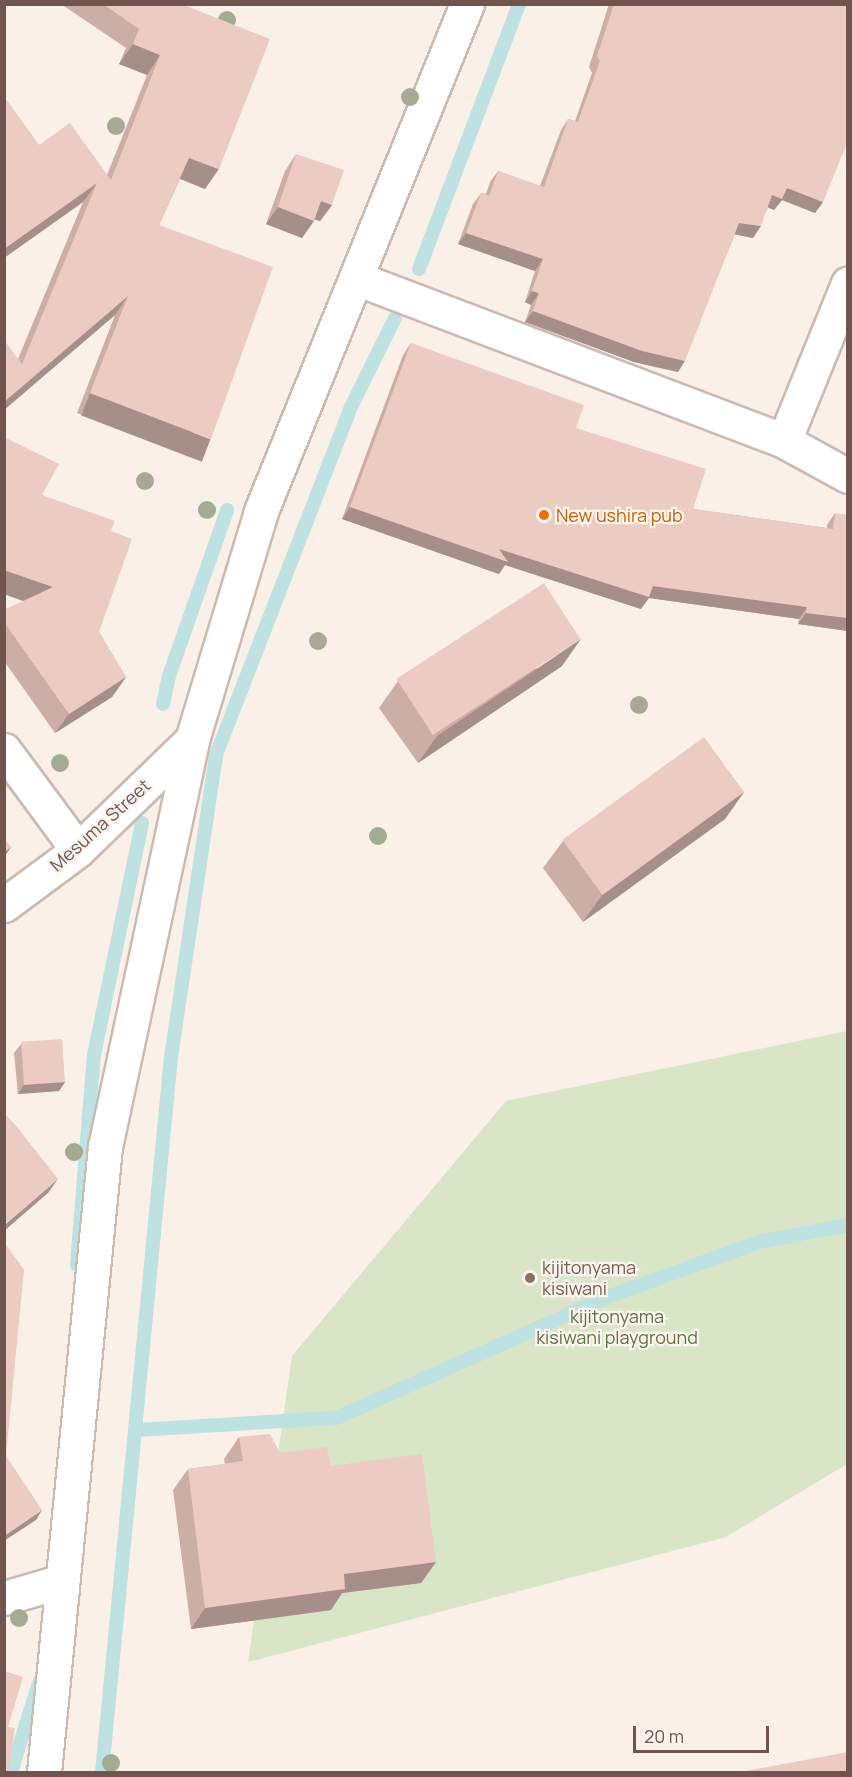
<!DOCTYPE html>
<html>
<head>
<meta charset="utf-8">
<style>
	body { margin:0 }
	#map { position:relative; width:852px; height:1777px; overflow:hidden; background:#faf0e7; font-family:Manrope,sans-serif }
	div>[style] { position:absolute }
	.green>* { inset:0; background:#d8e5c7 }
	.stream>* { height:14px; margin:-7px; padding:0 7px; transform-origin:7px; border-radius:7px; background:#bee1e1 }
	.roads { filter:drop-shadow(2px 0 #ccb9b1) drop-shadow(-2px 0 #ccb9b1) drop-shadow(0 2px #ccb9b1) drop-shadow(0 -2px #ccb9b1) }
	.minor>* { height:33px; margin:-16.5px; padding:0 16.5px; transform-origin:16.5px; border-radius:16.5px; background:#fff }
	.trees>* { width:18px; height:18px; margin:-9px; border-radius:50%; background:#a3ac90 }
	.wall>* { inset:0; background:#cbafa7 }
	.shaded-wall>* { inset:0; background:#a58f88; transform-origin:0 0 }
	.building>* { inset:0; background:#ecccc2; transform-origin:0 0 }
	.dots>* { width:16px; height:16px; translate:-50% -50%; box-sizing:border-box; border:3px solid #fdf4ed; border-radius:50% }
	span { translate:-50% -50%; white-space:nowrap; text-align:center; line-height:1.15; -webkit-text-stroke:4.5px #fdf4ed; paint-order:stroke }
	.food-label { font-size:18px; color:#c56008 }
	.left { translate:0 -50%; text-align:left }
	.street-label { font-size:18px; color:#70554f }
	.education-label { font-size:18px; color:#785e54 }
	.park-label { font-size:18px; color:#5c7448 }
	.frame { position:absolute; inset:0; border:6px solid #70554f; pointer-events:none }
	.scale { position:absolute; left:633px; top:1726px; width:136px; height:27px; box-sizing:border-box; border:3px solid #70554f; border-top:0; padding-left:8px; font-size:18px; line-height:21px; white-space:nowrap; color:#70554f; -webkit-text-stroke:4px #fdf4ed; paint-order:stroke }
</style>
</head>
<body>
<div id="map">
	<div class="green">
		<div style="clip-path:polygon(847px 1031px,847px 1464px,726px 1537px,248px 1662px,292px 1356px,506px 1101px)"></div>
	</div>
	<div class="stream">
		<div style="left:419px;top:269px;width:283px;rotate:-69.3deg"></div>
		<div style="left:163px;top:704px;width:29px;rotate:-78deg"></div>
		<div style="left:169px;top:676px;width:176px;rotate:-70.7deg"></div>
		<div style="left:77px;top:1265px;width:211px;rotate:-85.4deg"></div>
		<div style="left:94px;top:1055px;width:237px;rotate:-78.3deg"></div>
		<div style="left:137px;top:1430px;width:199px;rotate:-3.5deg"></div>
		<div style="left:336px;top:1418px;width:300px;rotate:-24deg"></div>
		<div style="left:610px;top:1296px;width:158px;rotate:-19.9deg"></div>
		<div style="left:759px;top:1242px;width:91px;rotate:-10.8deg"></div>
		<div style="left:11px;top:1772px;width:96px;rotate:-72.5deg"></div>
		<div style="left:102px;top:1772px;width:718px;rotate:-84.49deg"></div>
		<div style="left:171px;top:1057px;width:305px;rotate:-81.5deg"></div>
		<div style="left:216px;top:755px;width:373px;rotate:-68.8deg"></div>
		<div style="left:351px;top:407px;width:99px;rotate:-63.7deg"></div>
	</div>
	<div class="roads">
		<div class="minor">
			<div style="left:358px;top:279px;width:456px;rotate:20.8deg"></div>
			<div style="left:784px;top:441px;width:73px;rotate:28.7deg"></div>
			<div style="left:784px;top:441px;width:170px;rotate:-67.9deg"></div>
			<div style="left:4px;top:750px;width:124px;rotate:53.5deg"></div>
			<div style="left:4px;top:905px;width:92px;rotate:-36.6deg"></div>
			<div style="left:78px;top:850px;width:158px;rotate:-44deg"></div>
			<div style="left:4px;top:1598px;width:60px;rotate:-16.3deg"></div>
			<div style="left:44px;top:1772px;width:628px;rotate:-84.43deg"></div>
			<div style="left:105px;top:1147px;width:416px;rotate:-77.9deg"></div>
			<div style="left:192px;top:740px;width:239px;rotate:-73.2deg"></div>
			<div style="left:261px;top:511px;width:547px;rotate:-67.89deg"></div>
		</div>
	</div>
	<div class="trees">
		<div style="left:227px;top:20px"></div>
		<div style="left:410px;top:97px"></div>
		<div style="left:116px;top:126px"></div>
		<div style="left:145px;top:481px"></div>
		<div style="left:207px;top:510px"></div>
		<div style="left:318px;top:641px"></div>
		<div style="left:639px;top:705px"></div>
		<div style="left:60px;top:763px"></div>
		<div style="left:378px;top:836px"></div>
		<div style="left:74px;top:1152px"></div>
		<div style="left:19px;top:1618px"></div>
		<div style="left:111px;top:1763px"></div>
	</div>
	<div class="wall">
		<div style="clip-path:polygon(61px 4px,181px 4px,205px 189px,180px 179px,159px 225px,197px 459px,77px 413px,115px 315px,4px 410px,18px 359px,83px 202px,4px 258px,4px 97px,39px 145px,107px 175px,147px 75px,119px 64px,126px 48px)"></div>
		<div style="clip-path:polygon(609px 4px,848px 4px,823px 202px,815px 213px,782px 200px,774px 210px,768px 207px,753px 238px,735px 234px,678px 372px,634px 362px,525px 322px,531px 305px,525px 302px,535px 271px,458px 244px,473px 204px,481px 193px,486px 194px,490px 182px,498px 171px,540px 186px,561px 130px,568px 119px,575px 121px,592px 73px,589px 67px)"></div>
		<div style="clip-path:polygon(296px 154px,332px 205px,320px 221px,315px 219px,302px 238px,266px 224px,285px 171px)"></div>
		<div style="clip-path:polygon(411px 343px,576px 428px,693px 509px,827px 528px,827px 525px,835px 513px,848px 631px,798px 624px,799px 619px,649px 598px,641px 609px,505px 565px,499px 574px,342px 519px,403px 355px)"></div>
		<div style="clip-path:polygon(4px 437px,42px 495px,111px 531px,99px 632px,126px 677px,112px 697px,55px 733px,4px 661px,4px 610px,24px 601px,4px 594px)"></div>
		<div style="clip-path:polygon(562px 666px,418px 763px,379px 708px,398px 681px)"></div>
		<div style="clip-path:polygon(744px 792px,725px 819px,583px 922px,543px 868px,563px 841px)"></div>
		<div style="clip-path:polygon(21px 1044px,65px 1082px,59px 1091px,18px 1094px,14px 1053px)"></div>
		<div style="clip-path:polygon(239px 1437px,280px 1453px,330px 1466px,436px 1562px,421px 1583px,342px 1593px,331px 1610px,191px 1629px,173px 1490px,188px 1469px,225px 1464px,224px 1459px)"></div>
	</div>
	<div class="shaded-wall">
		<div style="clip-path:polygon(133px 44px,160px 55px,147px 75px,119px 64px)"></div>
		<div style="clip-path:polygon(189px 158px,219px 169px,205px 189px,176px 177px)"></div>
		<div style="clip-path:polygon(97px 183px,83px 202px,4px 258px,4px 249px)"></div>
		<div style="clip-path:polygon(787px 188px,823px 202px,815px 213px,782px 200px,774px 210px,765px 206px,772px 195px)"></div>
		<div style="clip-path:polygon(321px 201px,332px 205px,320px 221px,309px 218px)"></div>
		<div style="clip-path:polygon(278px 207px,314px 221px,302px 238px,266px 224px)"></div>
		<div style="clip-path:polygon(739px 223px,761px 226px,753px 238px,732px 234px)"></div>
		<div style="clip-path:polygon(466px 233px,543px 259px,535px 271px,458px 244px)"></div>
		<div style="clip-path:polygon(532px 291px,539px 293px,531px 305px,525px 302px)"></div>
		<div style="clip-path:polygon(128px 296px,115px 315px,4px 410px,4px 402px)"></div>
		<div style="clip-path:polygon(533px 311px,685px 361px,678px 372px,634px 362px,525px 322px)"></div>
		<div style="left:90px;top:393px;width:129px;height:24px;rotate:21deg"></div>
		<div style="clip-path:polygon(350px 507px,499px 549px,653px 586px,807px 607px,799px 619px,649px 598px,641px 609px,505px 565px,499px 574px,342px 519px)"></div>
		<div style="clip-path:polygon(4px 570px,53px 587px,39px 607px,4px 594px)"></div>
		<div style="clip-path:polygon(806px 613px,848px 618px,848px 631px,798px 624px)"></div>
		<div style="clip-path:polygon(581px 639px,562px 666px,418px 763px,437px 736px)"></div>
		<div style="clip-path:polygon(126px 677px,112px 697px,55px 733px,69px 714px)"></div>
		<div style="clip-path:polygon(744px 792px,725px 819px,583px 922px,602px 895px)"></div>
		<div style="clip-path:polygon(11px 847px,5px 856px,4px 852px)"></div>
		<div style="clip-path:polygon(65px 1082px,59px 1091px,18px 1094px,24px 1085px)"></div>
		<div style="clip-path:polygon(58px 1179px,48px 1193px,4px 1231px,4px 1227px,7px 1223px)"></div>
		<div style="clip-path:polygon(42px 1510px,36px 1520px,4px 1541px,4px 1536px)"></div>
		<div style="clip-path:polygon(436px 1562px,421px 1583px,342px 1593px,331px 1610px,191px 1629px,205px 1608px,344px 1574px)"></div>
	</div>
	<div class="building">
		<div style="clip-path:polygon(103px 4px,181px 4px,270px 39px,219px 169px,189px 158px,159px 225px,273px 267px,211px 439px,90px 393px,128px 296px,4px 402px,4px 340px,22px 364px,97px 183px,4px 249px,4px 97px,39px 145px,70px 123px,111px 180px,160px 55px,133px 44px,139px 29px)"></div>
		<div style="clip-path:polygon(614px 4px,848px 4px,848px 141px,823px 202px,787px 188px,782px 199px,772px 195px,761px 226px,739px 223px,685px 361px,642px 351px,533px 311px,539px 293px,532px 291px,543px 259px,466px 233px,481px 193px,489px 196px,498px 171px,544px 187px,568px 119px,578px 122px,600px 61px,597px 56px)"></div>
		<div style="clip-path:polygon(296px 154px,344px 170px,332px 205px,321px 201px,314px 221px,278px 207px)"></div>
		<div style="clip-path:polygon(411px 343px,584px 405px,576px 428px,706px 469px,693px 509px,833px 529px,835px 513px,848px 515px,848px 618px,806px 613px,807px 607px,653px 586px,649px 597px,499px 549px,508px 562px,350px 507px)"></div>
		<div style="clip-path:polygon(4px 437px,59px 464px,42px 495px,115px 521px,111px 531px,132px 539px,99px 632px,126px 677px,69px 714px,4px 622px,4px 610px,53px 587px,4px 570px)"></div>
		<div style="left:544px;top:583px;width:67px;height:176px;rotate:57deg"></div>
		<div style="left:704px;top:737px;width:68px;height:175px;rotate:54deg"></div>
		<div style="clip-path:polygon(4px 838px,11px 847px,4px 852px)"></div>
		<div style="left:62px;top:1039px;width:43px;height:41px;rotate:86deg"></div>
		<div style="clip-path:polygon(4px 1113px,17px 1127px,58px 1179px,7px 1223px,4px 1219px)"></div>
		<div style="clip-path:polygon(5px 1243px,24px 1270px,6px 1456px,42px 1510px,4px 1536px)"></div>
		<div style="clip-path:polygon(270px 1434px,280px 1453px,327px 1447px,330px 1466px,422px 1454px,436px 1562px,344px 1574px,345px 1589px,205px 1608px,188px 1469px,243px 1461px,239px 1437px)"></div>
		<div style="clip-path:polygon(4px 1671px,23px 1677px,8px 1727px,15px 1728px,8px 1773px,4px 1773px)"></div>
		<div style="clip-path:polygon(848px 1752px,848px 1773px,735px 1773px)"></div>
	</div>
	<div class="dots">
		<div style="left:544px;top:515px;background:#e8710a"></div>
		<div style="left:530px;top:1278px;background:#8d6e63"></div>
	</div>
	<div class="food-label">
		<span class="left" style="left:556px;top:515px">New ushira pub</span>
	</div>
	<div class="street-label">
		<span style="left:100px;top:825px;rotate:-42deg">Mesuma Street</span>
	</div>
	<div class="education-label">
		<span class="left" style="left:542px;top:1278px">kijitonyama<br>kisiwani</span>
	</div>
	<div class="park-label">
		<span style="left:617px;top:1327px">kijitonyama<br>kisiwani playground</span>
	</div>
	<div class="frame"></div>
	<div class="scale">20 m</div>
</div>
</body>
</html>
